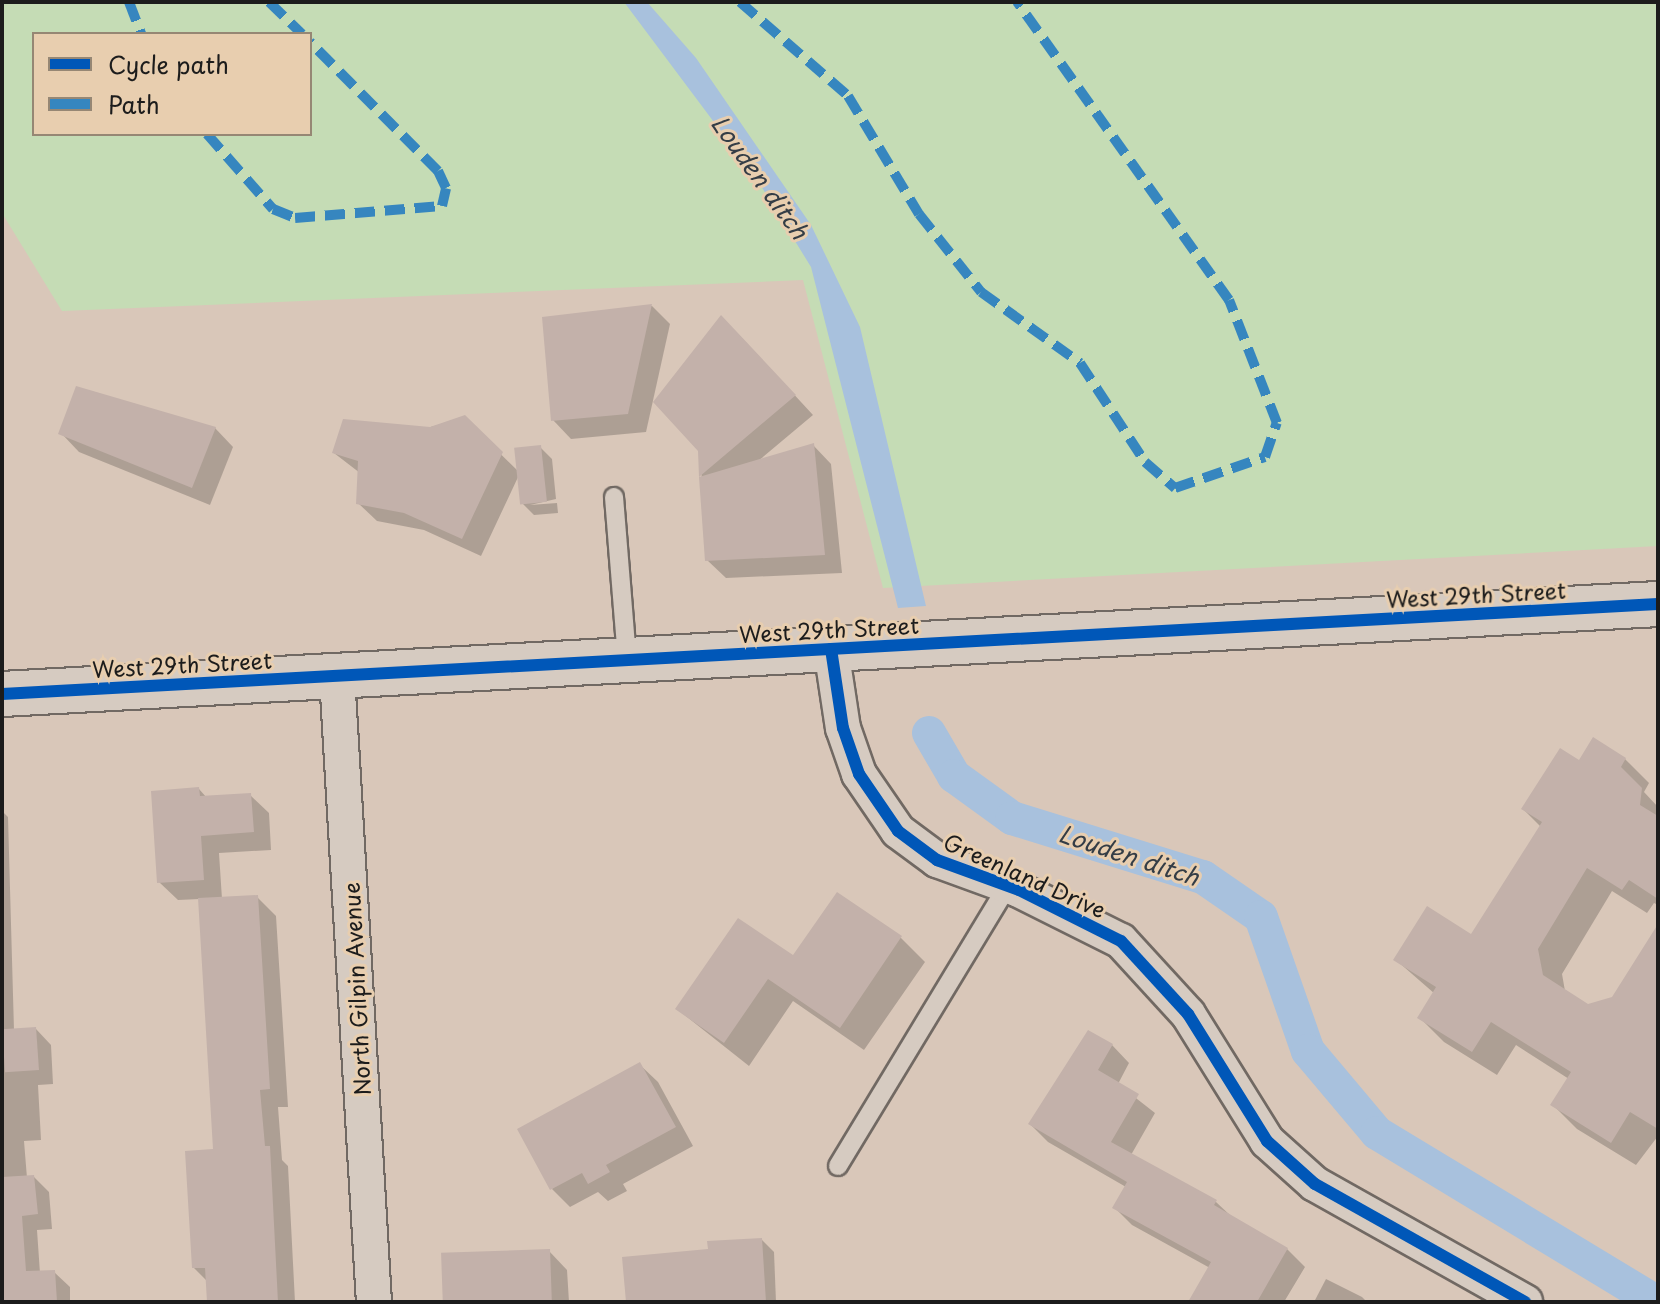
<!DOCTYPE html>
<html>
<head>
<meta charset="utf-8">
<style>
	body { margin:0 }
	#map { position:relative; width:1660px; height:1304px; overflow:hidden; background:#d9c7b9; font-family:"Playpen Sans",sans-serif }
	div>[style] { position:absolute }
	.green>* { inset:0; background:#c5dcb5 }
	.water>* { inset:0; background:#a8c1dd }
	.shadow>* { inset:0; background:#0003 }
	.canal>* { height:34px; margin:-17px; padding:0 17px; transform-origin:17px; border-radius:17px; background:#a8c1dd }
	.building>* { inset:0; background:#c3b1aa; transform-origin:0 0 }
	.roads { filter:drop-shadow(2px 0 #716963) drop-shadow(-2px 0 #716963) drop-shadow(0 2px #716963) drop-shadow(0 -2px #716963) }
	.service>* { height:18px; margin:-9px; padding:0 9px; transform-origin:9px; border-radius:9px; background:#d6cbc1 }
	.minor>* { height:34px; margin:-17px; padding:0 17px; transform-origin:17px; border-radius:17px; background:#d6cbc1 }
	.secondary>* { height:44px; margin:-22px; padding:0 22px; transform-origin:22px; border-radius:22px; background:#d6cbc1 }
	.quiet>* { height:10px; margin-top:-5px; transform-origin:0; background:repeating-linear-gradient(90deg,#3686bf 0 20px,transparent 0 30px) }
	.cycleway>* { height:12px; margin:-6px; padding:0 6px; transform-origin:6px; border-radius:6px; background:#0057b8 }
	span { translate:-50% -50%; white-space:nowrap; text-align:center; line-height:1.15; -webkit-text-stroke:6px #e8ceaf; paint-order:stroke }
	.street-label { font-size:22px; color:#1c1c1c }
	.water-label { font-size:24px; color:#343d46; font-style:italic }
	.frame { position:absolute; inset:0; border:4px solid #1c1c1c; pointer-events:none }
	.legend { position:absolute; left:32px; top:32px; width:280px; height:104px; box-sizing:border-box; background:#e8ceaf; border:2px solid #968774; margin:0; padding:10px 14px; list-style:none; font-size:24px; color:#1c1c1c }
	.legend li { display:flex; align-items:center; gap:16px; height:40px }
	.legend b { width:40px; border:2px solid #968774 }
</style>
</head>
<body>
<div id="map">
	<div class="green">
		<div style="clip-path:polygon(evenodd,2px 2px,1658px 2px,1658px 546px,883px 588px,803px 280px,62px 311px,2px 213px,2px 2px,34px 34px,310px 34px,310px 134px,34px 134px,34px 34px)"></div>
	</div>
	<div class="water">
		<div style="clip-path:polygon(624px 2px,647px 2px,696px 58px,811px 225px,860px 327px,926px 606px,898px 608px,811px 267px,758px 181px)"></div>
	</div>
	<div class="shadow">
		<div style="clip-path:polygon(652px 306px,670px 324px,646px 432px,571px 439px,553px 420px,544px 318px)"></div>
		<div style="clip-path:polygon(740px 336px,813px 415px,757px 462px,813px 445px,831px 464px,842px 573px,726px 578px,707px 560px,700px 451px)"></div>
		<div style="clip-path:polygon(464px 418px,518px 471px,540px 447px,552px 459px,556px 499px,530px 505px,557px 503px,558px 513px,534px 515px,522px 503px,519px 475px,481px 556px,424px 530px,377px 521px,358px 503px,360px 473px,334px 453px)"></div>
		<div style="clip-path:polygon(215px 428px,233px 447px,210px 505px,79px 452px,61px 433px)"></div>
		<div style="clip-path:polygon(1625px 759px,1649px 783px,1644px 792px,1658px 807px,1658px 905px,1654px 903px,1647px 913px,1612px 891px,1562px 974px,1565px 991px,1588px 1006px,1613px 998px,1658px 928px,1658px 1136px,1636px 1165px,1577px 1129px,1553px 1105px,1569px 1079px,1516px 1045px,1497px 1075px,1444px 1042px,1420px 1018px,1435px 994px,1396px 960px,1472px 937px,1541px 827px,1523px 809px,1579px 763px)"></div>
		<div style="clip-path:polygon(199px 789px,207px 798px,250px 795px,269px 813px,271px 850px,219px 853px,222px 899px,257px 897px,276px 916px,288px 1107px,278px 1107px,282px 1160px,288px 1166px,295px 1302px,209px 1302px,208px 1282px,194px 1268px,215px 1151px,200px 899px,178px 900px,159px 882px)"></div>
		<div style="clip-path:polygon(2px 811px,8px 817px,14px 1030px,36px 1029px,51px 1045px,53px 1084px,38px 1085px,41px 1140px,24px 1141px,27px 1178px,34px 1177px,49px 1192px,52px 1229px,37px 1230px,40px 1273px,54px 1272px,70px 1287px,70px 1302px,2px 1302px)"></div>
		<div style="clip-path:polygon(838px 895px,901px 938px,925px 962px,864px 1050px,793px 1001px,749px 1066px,677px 1009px,794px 958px)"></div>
		<div style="clip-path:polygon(1112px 1045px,1129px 1063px,1118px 1084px,1155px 1113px,1131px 1155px,1216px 1202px,1233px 1218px,1287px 1249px,1305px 1267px,1284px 1302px,1202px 1302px,1210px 1268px,1132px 1225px,1115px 1208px,1126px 1187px,1048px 1142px,1030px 1124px)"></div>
		<div style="clip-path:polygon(639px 1064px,658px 1082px,693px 1146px,623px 1184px,627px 1191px,608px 1201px,598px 1192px,570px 1207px,552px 1189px)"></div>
		<div style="clip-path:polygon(762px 1240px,774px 1252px,776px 1302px,628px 1302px,710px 1251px)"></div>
		<div style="clip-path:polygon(549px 1251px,567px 1270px,569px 1302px,445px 1302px,443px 1256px)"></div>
		<div style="clip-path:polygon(1326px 1279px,1362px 1297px,1367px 1302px,1314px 1302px)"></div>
	</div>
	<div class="canal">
		<div style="left:929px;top:733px;width:50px;rotate:59.8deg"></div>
		<div style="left:954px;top:776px;width:72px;rotate:35.9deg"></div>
		<div style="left:1012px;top:818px;width:200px;rotate:17.2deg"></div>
		<div style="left:1203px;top:877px;width:70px;rotate:34.6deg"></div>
		<div style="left:1261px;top:917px;width:142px;rotate:70.7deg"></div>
		<div style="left:1308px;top:1051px;width:107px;rotate:49.9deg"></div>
		<div style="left:1377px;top:1133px;width:326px;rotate:31.2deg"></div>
	</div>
	<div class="building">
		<div style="clip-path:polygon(652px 304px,628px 414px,551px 421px,542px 317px)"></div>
		<div style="clip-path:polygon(721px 315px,796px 395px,699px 477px,698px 451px,653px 402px)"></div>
		<div style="clip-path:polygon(76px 386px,216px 427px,192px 488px,58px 434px)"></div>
		<div style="clip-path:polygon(465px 415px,503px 452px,462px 539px,404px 513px,356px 504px,358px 461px,332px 453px,343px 419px,430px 427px)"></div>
		<div style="clip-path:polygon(814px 443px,825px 555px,705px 561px,699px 477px)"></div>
		<div style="left:541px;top:445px;width:57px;height:27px;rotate:84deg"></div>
		<div style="clip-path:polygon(1593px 737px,1626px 758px,1621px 767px,1642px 788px,1640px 805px,1658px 816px,1658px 899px,1629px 880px,1622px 890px,1587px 868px,1538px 949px,1543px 975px,1588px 1004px,1612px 997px,1658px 924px,1658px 1129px,1630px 1112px,1611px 1143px,1550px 1105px,1571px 1072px,1491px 1022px,1472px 1052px,1417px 1018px,1436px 987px,1393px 960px,1427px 906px,1471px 934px,1542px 822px,1521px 809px,1560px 748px,1579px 760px)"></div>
		<div style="clip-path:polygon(199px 787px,200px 796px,251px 793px,254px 832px,201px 836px,204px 880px,157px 883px,151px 791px)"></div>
		<div style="clip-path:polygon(837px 892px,902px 936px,840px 1028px,768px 979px,724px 1043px,675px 1009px,738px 918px,793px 955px)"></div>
		<div style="clip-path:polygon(258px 895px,270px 1089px,260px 1090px,265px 1146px,270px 1146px,278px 1302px,207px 1302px,205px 1268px,192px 1268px,185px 1151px,213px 1149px,198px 898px)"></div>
		<div style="left:36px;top:1027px;width:43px;height:34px;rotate:86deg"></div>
		<div style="clip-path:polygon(1088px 1030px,1113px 1044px,1098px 1070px,1139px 1094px,1111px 1142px,1217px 1200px,1214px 1205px,1288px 1248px,1257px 1302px,1188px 1302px,1211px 1262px,1112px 1208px,1127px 1182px,1028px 1124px)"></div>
		<div style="clip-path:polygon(640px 1062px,676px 1127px,606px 1165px,610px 1172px,588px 1184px,582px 1173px,550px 1190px,517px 1129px)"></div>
		<div style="clip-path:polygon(34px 1175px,38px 1214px,22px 1216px,26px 1271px,55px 1270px,57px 1302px,2px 1302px,2px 1177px)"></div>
		<div style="clip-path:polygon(762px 1238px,766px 1302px,626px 1302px,622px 1257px,708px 1249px,707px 1241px)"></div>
		<div style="left:550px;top:1249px;width:51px;height:109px;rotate:88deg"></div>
	</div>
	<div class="roads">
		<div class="service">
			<div style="left:614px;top:497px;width:164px;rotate:85.4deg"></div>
			<div style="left:838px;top:1166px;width:328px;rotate:-58.8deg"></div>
		</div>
		<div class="minor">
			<div style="left:831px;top:649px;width:80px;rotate:81.4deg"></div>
			<div style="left:843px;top:728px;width:49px;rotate:70.8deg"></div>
			<div style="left:859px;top:774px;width:69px;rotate:55.6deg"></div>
			<div style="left:898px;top:831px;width:49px;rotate:36.6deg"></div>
			<div style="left:937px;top:860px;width:87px;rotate:20.1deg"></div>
			<div style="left:1019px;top:890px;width:114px;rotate:26.6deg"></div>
			<div style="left:1121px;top:941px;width:99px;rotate:47.5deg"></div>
			<div style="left:1188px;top:1014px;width:150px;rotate:58.1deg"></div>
			<div style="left:1267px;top:1141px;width:64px;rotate:41.9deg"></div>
			<div style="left:1315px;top:1184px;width:241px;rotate:29.3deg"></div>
			<div style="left:337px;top:676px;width:627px;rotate:86.62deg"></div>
		</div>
		<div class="secondary">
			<div style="left:2px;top:694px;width:1658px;rotate:-3.11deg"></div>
		</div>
	</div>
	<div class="quiet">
		<div style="left:129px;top:2px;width:34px;rotate:69deg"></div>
		<div style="left:269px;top:2px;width:46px;rotate:44.1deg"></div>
		<div style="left:740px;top:2px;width:143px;rotate:41deg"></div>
		<div style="left:848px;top:96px;width:138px;rotate:59deg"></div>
		<div style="left:919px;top:214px;width:100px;rotate:51.5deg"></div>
		<div style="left:981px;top:292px;width:122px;rotate:35.6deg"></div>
		<div style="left:1080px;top:363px;width:118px;rotate:56.7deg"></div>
		<div style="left:1145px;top:462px;width:40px;rotate:41deg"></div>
		<div style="left:1175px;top:488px;width:95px;rotate:-19deg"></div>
		<div style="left:1265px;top:457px;width:36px;rotate:-71deg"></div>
		<div style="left:1277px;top:423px;width:132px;rotate:-111.3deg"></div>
		<div style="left:1229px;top:300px;width:366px;rotate:-125.4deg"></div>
		<div style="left:207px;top:134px;width:100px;rotate:48.7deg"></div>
		<div style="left:273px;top:209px;width:24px;rotate:22deg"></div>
		<div style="left:295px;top:218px;width:147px;rotate:-4.7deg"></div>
		<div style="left:442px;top:206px;width:18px;rotate:-77deg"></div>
		<div style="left:446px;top:188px;width:19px;rotate:-115deg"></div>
		<div style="left:438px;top:171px;width:182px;rotate:-134.8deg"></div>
	</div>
	<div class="cycleway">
		<div style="left:831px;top:649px;width:80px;rotate:81.4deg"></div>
		<div style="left:843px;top:728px;width:49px;rotate:70.8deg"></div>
		<div style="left:859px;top:774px;width:69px;rotate:55.6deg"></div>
		<div style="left:898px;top:831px;width:49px;rotate:36.6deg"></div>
		<div style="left:937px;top:860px;width:87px;rotate:20.1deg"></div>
		<div style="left:1019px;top:890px;width:114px;rotate:26.6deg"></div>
		<div style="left:1121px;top:941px;width:99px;rotate:47.5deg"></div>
		<div style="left:1188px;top:1014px;width:150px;rotate:58.1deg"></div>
		<div style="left:1267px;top:1141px;width:64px;rotate:41.9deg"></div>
		<div style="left:1315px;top:1184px;width:241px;rotate:29.3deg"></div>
		<div style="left:2px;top:694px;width:1658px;rotate:-3.11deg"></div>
	</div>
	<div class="street-label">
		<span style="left:1476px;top:594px;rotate:-3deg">West 29th Street</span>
		<span style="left:829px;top:629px;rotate:-3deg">West 29th Street</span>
		<span style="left:182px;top:664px;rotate:-3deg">West 29th Street</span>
		<span style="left:1025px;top:875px;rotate:24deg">Greenland Drive</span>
		<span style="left:356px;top:989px;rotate:-93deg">North Gilpin Avenue</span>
	</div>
	<div class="water-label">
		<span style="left:760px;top:177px;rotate:54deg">Louden ditch</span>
		<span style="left:1129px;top:855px;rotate:18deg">Louden ditch</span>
	</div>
	<div class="frame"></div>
	<ul class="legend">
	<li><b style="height:10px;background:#0057b8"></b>Cycle path</li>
	<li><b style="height:10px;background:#3686bf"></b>Path</li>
	</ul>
</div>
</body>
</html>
